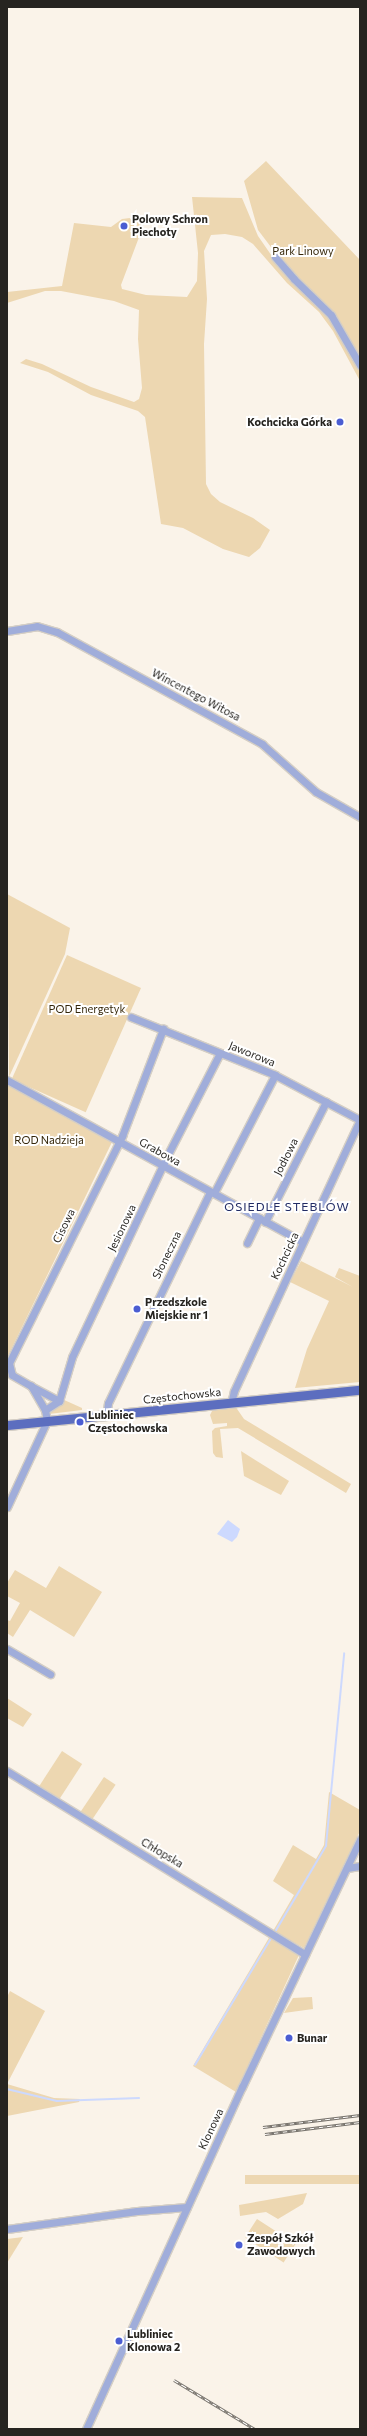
<!DOCTYPE html>
<html>
<head>
<meta charset="utf-8">
<style>
	body { margin:0 }
	#map { position:relative; width:367px; height:2436px; overflow:hidden; background:#faf3e9; font-family:Commissioner,sans-serif }
	div>[style] { position:absolute }
	.green>* { inset:0; background:#edd7b1; transform-origin:0 0 }
	.water>* { inset:0; background:#cdd9fe }
	.stream>* { height:1.5px; margin:-0.75px; padding:0 0.75px; transform-origin:0.75px; border-radius:0.75px; background:#cdd9fe }
	.roads { filter:drop-shadow(1px 0 #d4cec5) drop-shadow(-1px 0 #d4cec5) drop-shadow(0 1px #d4cec5) drop-shadow(0 -1px #d4cec5) }
	.minor>* { height:7px; margin:-3.5px; padding:0 3.5px; transform-origin:3.5px; border-radius:3.5px; background:#a0adda }
	.major>* { height:9px; margin:-4.5px; padding:0 4.5px; transform-origin:4.5px; border-radius:4.5px; background:#5c6ebf }
	.rail>* { height:3px; margin-top:-1.5px; transform-origin:0; background:repeating-linear-gradient(90deg,#fff 0 4.5px,#75716b 0 9px); box-sizing:border-box; border-block:1px solid #75716b }
	.dots>* { width:11px; height:11px; translate:-50% -50%; box-sizing:border-box; border:2px solid #fff; border-radius:50% }
	span { translate:-50% -50%; white-space:nowrap; text-align:center; line-height:1.15; -webkit-text-stroke:4px #fff; paint-order:stroke }
	.poi-label { font-size:11px; color:#262420; font-weight:700 }
	.left { translate:0 -50%; text-align:left }
	.right { translate:-100% -50%; text-align:right }
	.park-label { font-size:11px; color:#35270a }
	.street-label { font-size:11px; color:#262420 }
	.neighbourhood-label { font-size:12px; color:#222c65; letter-spacing:1px }
	.frame { position:absolute; inset:0; border:8px solid #262420; pointer-events:none }
</style>
</head>
<body>
<div id="map">
	<div class="green">
		<div style="clip-path:polygon(266px 161px,360px 260px,360px 360px,333px 314px,277px 255px,258px 230px,244px 181px)"></div>
		<div style="clip-path:polygon(192px 197px,242px 198px,258px 236px,276px 262px,330px 317px,360px 370px,360px 381px,333px 331px,319px 312px,287px 283px,253px 244px,242px 237px,225px 234px,211px 235px,204px 251px,207px 299px,204px 344px,206px 484px,211px 494px,220px 502px,253px 518px,270px 530px,260px 548px,249px 557px,223px 549px,183px 528px,161px 524px,145px 417px,138px 411px,91px 395px,48px 372px,20px 363px,26px 359px,42px 364px,91px 387px,134px 402px,139px 399px,142px 388px,138px 339px,139px 310px,114px 301px,61px 291px,45px 291px,7px 303px,7px 292px,62px 286px,74px 223px,111px 227px,122px 219px,130px 218px,141px 223px,141px 232px,121px 285px,122px 289px,146px 295px,187px 297px,197px 281px,198px 253px)"></div>
		<div style="clip-path:polygon(7px 894px,70px 928px,65px 954px,9px 1077px)"></div>
		<div style="left:67px;top:955px;width:81px;height:136px;rotate:24deg"></div>
		<div style="clip-path:polygon(7px 1084px,112px 1142px,7px 1358px)"></div>
		<div style="clip-path:polygon(301px 1261px,353px 1287px,335px 1277px,339px 1268px,360px 1276px,360px 1382px,295px 1388px,307px 1349px,329px 1301px,290px 1282px)"></div>
		<div style="clip-path:polygon(62px 1399px,82px 1408px,82px 1410px,49px 1414px,49px 1410px)"></div>
		<div style="clip-path:polygon(235px 1406px,244px 1419px,351px 1484px,346px 1493px,238px 1428px,220px 1429px,223px 1458px,216px 1457px,213px 1453px,212px 1431px,215px 1428px,227px 1426px,227px 1423px,213px 1424px,210px 1415px,213px 1409px)"></div>
		<div style="clip-path:polygon(241px 1451px,289px 1481px,281px 1495px,244px 1476px)"></div>
		<div style="clip-path:polygon(59px 1566px,102px 1592px,74px 1637px,30px 1610px,13px 1637px,7px 1633px,7px 1620px,10px 1621px,20px 1603px,7px 1596px,7px 1583px,15px 1570px,46px 1588px)"></div>
		<div style="clip-path:polygon(7px 1698px,32px 1714px,23px 1727px,7px 1718px)"></div>
		<div style="left:62px;top:1751px;width:24px;height:44px;rotate:33deg"></div>
		<div style="left:104px;top:1777px;width:14px;height:44px;rotate:34deg"></div>
		<div style="clip-path:polygon(329px 1792px,360px 1810px,360px 1831px,304px 1948px,273px 1931px,294px 1895px,273px 1881px,293px 1845px,316px 1859px,324px 1845px)"></div>
		<div style="clip-path:polygon(270px 1936px,299px 1955px,236px 2092px,193px 2066px)"></div>
		<div style="clip-path:polygon(10px 1991px,45px 2011px,7px 2084px,54px 2098px,80px 2099px,79px 2102px,7px 2116px,7px 1997px)"></div>
		<div style="clip-path:polygon(312px 1997px,313px 2009px,284px 2013px,293px 1998px)"></div>
		<div style="left:360px;top:2175px;width:9px;height:115px;rotate:90deg"></div>
		<div style="clip-path:polygon(307px 2193px,303px 2204px,278px 2219px,266px 2212px,240px 2216px,239px 2205px)"></div>
		<div style="left:257px;top:2219px;width:46px;height:22px;rotate:33deg"></div>
		<div style="clip-path:polygon(23px 2237px,7px 2263px,7px 2239px)"></div>
	</div>
	<div class="water">
		<div style="clip-path:polygon(228px 1520px,240px 1529px,237px 1537px,232px 1542px,217px 1534px)"></div>
	</div>
	<div class="stream">
		<div style="left:275px;top:1932px;width:100px;rotate:-59.3deg"></div>
		<div style="left:326px;top:1846px;width:193px;rotate:-84.6deg"></div>
		<div style="left:195px;top:2065px;width:149px;rotate:-59deg"></div>
		<div style="left:7px;top:2089px;width:51px;rotate:13.5deg"></div>
		<div style="left:57px;top:2101px;width:82px;rotate:-2.1deg"></div>
	</div>
	<div class="roads">
		<div class="minor">
			<div style="left:275px;top:257px;width:29px;rotate:49deg"></div>
			<div style="left:294px;top:279px;width:52px;rotate:44.2deg"></div>
			<div style="left:331px;top:315px;width:58px;rotate:59.9deg"></div>
			<div style="left:7px;top:631px;width:30px;rotate:-9deg"></div>
			<div style="left:37px;top:626px;width:21px;rotate:17deg"></div>
			<div style="left:57px;top:632px;width:234px;rotate:28.6deg"></div>
			<div style="left:262px;top:744px;width:72px;rotate:41.6deg"></div>
			<div style="left:316px;top:792px;width:51px;rotate:29.6deg"></div>
			<div style="left:131px;top:1017px;width:155px;rotate:21.9deg"></div>
			<div style="left:275px;top:1075px;width:96px;rotate:27.9deg"></div>
			<div style="left:7px;top:1080px;width:337px;rotate:28.7deg"></div>
			<div style="left:214px;top:1193px;width:133px;rotate:-62.7deg"></div>
			<div style="left:265px;top:1222px;width:135px;rotate:-63.1deg"></div>
			<div style="left:247px;top:1243px;width:28px;rotate:-64deg"></div>
			<div style="left:31px;top:1386px;width:32px;rotate:28deg"></div>
			<div style="left:231px;top:1403px;width:12px;rotate:-76deg"></div>
			<div style="left:234px;top:1391px;width:299px;rotate:-65.1deg"></div>
			<div style="left:45px;top:1410px;width:17px;rotate:-33deg"></div>
			<div style="left:59px;top:1401px;width:46px;rotate:-73.5deg"></div>
			<div style="left:72px;top:1357px;width:218px;rotate:-64.7deg"></div>
			<div style="left:165px;top:1160px;width:120px;rotate:-62.8deg"></div>
			<div style="left:106px;top:1416px;width:13px;rotate:-81deg"></div>
			<div style="left:108px;top:1403px;width:234px;rotate:-64.2deg"></div>
			<div style="left:7px;top:1507px;width:95px;rotate:-65.1deg"></div>
			<div style="left:47px;top:1421px;width:11px;rotate:-100deg"></div>
			<div style="left:45px;top:1410px;width:28px;rotate:-120deg"></div>
			<div style="left:31px;top:1386px;width:22px;rotate:-150deg"></div>
			<div style="left:12px;top:1375px;width:12px;rotate:-104deg"></div>
			<div style="left:9px;top:1363px;width:254px;rotate:-63.5deg"></div>
			<div style="left:122px;top:1136px;width:115px;rotate:-69deg"></div>
			<div style="left:7px;top:1649px;width:50px;rotate:30.2deg"></div>
			<div style="left:7px;top:1771px;width:350px;rotate:31.6deg"></div>
			<div style="left:347px;top:1868px;width:13px;rotate:-9deg"></div>
			<div style="left:7px;top:2229px;width:131px;rotate:-7.9deg"></div>
			<div style="left:137px;top:2211px;width:50px;rotate:-4.6deg"></div>
			<div style="left:86px;top:2429px;width:376px;rotate:-65.5deg"></div>
			<div style="left:242px;top:2087px;width:274px;rotate:-64.5deg"></div>
		</div>
		<div class="major">
			<div style="left:7px;top:1425px;width:355px;rotate:-5.7deg"></div>
		</div>
	</div>
	<div class="rail">
		<div style="left:263px;top:2127px;width:98px;rotate:-7.1deg"></div>
		<div style="left:265px;top:2134px;width:96px;rotate:-7.2deg"></div>
		<div style="left:174px;top:2380px;width:95px;rotate:31.2deg"></div>
	</div>
	<div class="dots">
		<div style="left:124px;top:226px;background:#4b5dd2"></div>
		<div style="left:340px;top:422px;background:#4b5dd2"></div>
		<div style="left:137px;top:1309px;background:#4b5dd2"></div>
		<div style="left:80px;top:1422px;background:#4b5dd2"></div>
		<div style="left:289px;top:2038px;background:#4b5dd2"></div>
		<div style="left:239px;top:2245px;background:#4b5dd2"></div>
		<div style="left:119px;top:2341px;background:#4b5dd2"></div>
	</div>
	<div class="poi-label">
		<span class="left" style="left:132px;top:226px">Polowy Schron<br>Piechoty</span>
		<span class="right" style="left:332px;top:422px">Kochcicka Górka</span>
		<span class="left" style="left:145px;top:1309px">Przedszkole<br>Miejskie nr 1</span>
		<span class="left" style="left:88px;top:1422px">Lubliniec<br>Częstochowska</span>
		<span class="left" style="left:297px;top:2038px">Bunar</span>
		<span class="left" style="left:247px;top:2245px">Zespół Szkół<br>Zawodowych</span>
		<span class="left" style="left:127px;top:2341px">Lubliniec<br>Klonowa 2</span>
	</div>
	<div class="park-label">
		<span style="left:303px;top:251px">Park Linowy</span>
		<span style="left:87px;top:1009px">POD Energetyk</span>
		<span style="left:49px;top:1140px">ROD Nadzieja</span>
	</div>
	<div class="street-label">
		<span style="left:196px;top:695px;rotate:28deg">Wincentego Witosa</span>
		<span style="left:252px;top:1054px;rotate:22deg">Jaworowa</span>
		<span style="left:160px;top:1152px;rotate:29deg">Grabowa</span>
		<span style="left:286px;top:1157px;rotate:-63deg">Jodłowa</span>
		<span style="left:64px;top:1226px;rotate:-64deg">Cisowa</span>
		<span style="left:122px;top:1228px;rotate:-64deg">Jesionowa</span>
		<span style="left:167px;top:1255px;rotate:-64deg">Słoneczna</span>
		<span style="left:285px;top:1256px;rotate:-65deg">Kochcicka</span>
		<span style="left:182px;top:1396px;rotate:-6deg">Częstochowska</span>
		<span style="left:162px;top:1853px;rotate:31deg">Chłopska</span>
		<span style="left:211px;top:2129px;rotate:-65deg">Klonowa</span>
	</div>
	<div class="neighbourhood-label">
		<span style="left:287px;top:1207px">OSIEDLE STEBLÓW</span>
	</div>
	<div class="frame"></div>
</div>
</body>
</html>
